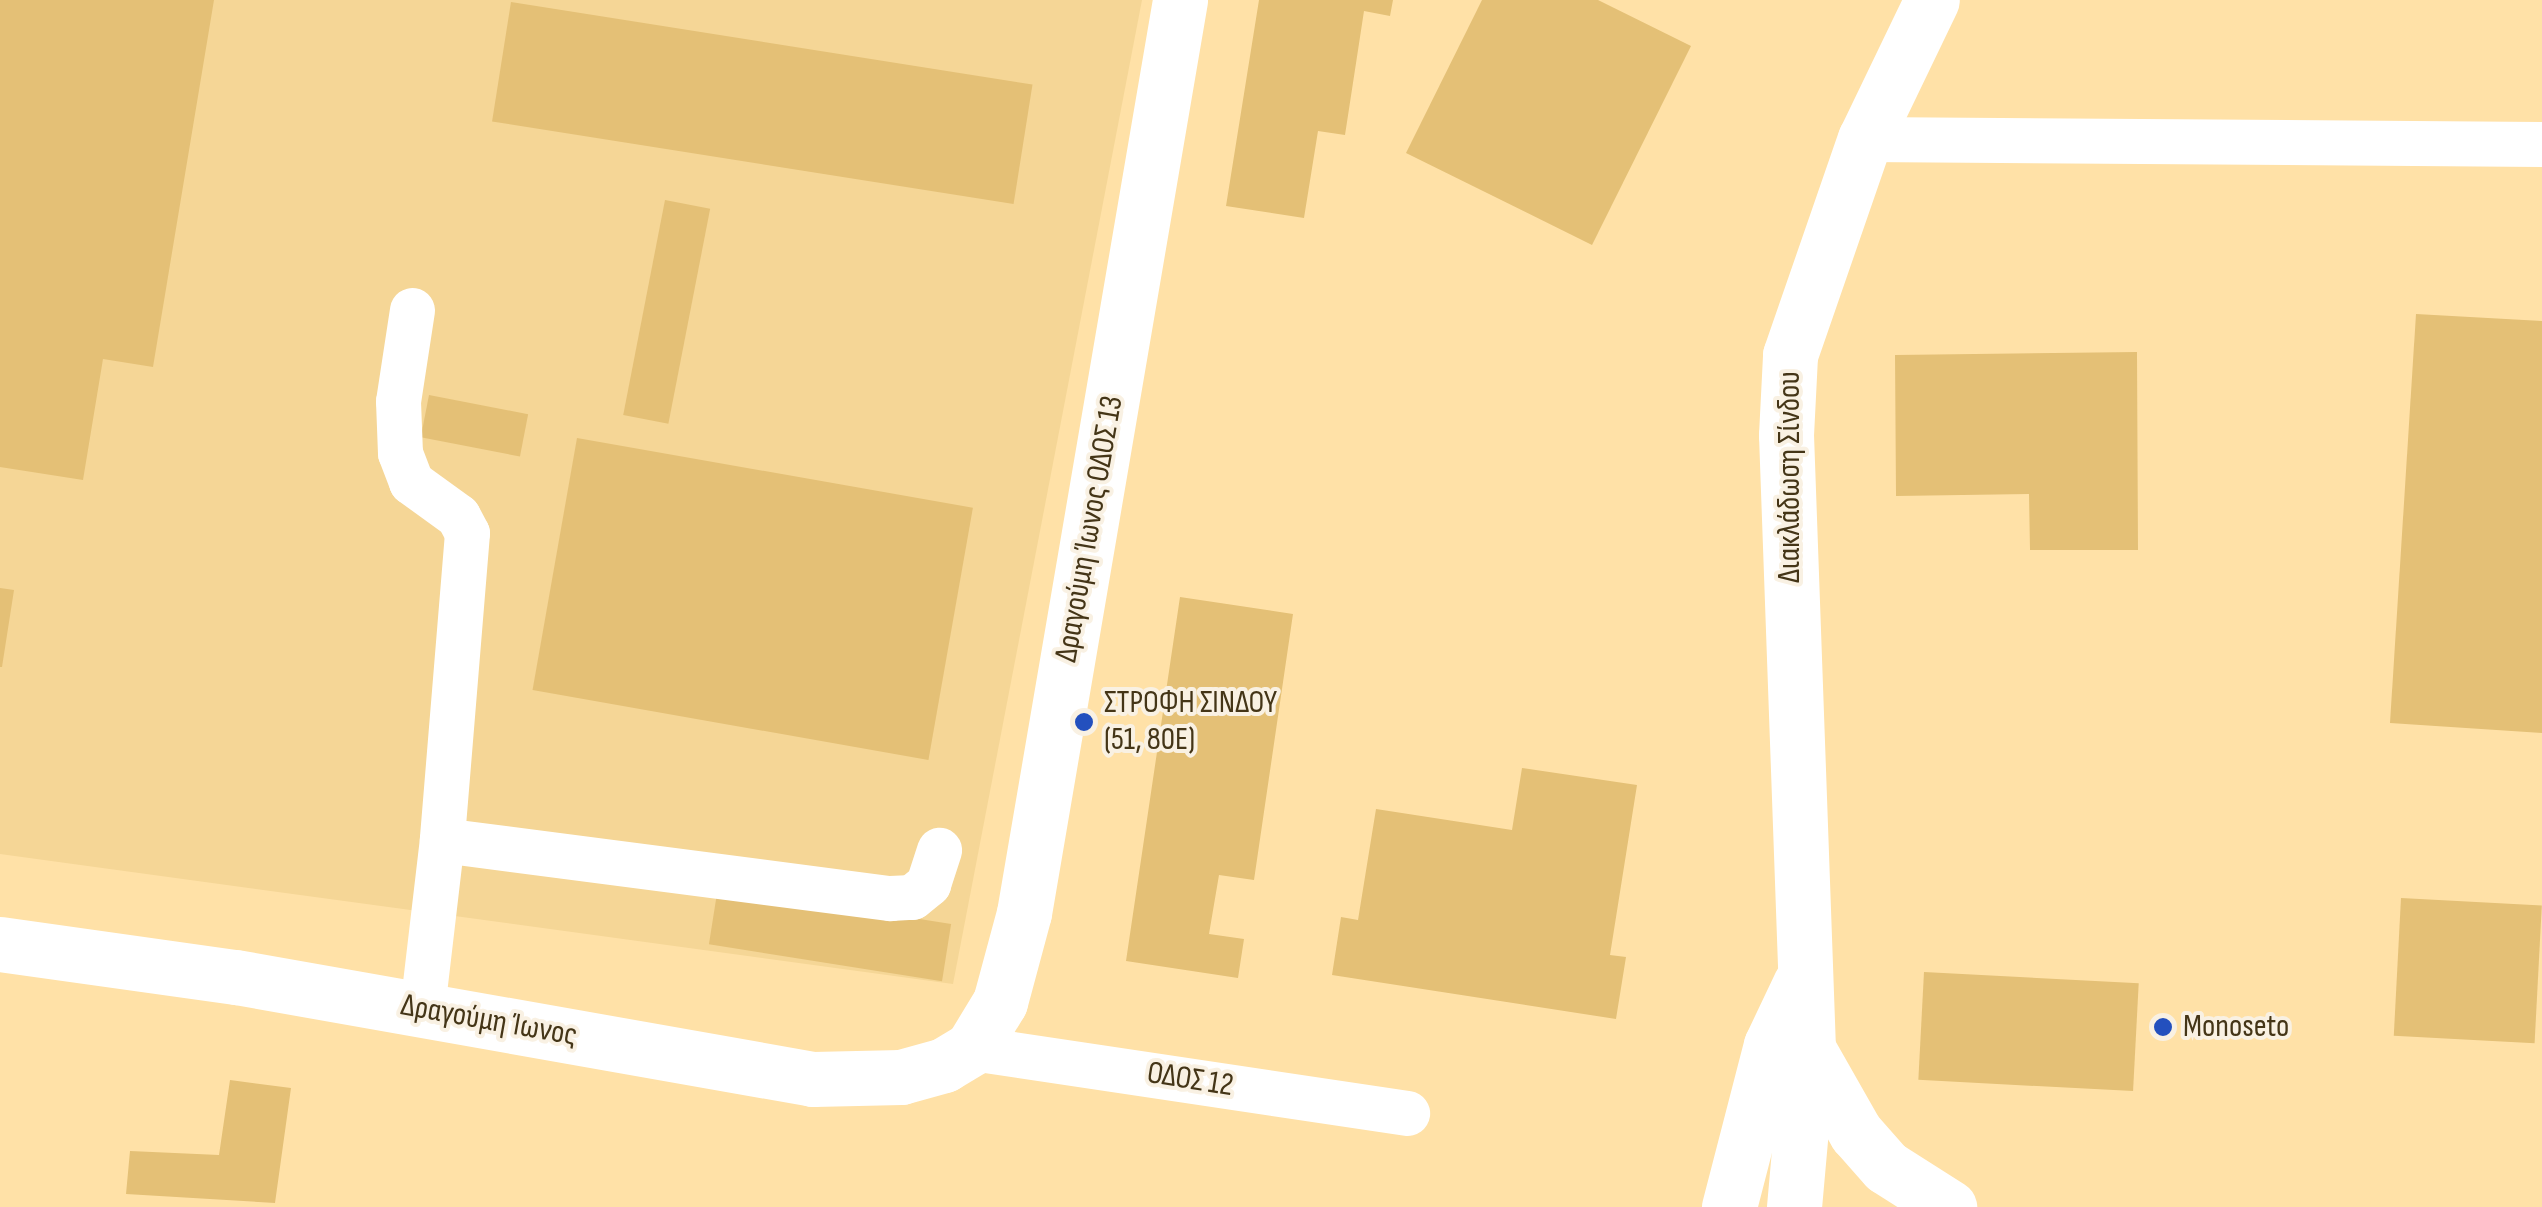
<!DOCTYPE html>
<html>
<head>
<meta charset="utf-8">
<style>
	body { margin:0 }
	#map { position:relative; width:2542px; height:1207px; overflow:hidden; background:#ffe1a7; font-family:"Sofia Sans Condensed",sans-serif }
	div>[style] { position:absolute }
	.built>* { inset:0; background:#f5d696 }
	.building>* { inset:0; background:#e4c076; transform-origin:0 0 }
	.minor>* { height:45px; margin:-22.5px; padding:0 22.5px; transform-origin:22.5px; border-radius:22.5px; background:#fff }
	.major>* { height:55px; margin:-27.5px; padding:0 27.5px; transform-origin:27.5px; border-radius:27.5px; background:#fff }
	.dots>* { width:28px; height:28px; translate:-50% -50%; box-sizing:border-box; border:5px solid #f9f1e3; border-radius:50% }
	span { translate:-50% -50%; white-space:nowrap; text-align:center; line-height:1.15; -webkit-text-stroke:8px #f9f1e3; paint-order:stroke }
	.street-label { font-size:32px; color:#443517 }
	.poi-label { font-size:32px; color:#443517 }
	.left { translate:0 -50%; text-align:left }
</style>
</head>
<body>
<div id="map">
	<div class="built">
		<div style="clip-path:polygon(0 0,1142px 0,953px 984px,0 854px)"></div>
	</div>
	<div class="building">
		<div style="clip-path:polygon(0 0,214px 0,153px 367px,103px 359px,83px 480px,0 467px)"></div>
		<div style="clip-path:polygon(1259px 0,1393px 0,1390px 16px,1364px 11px,1345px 135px,1318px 131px,1304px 218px,1226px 206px)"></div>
		<div style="clip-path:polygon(1482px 0,1598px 0,1691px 46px,1592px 245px,1406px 153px)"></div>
		<div style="left:511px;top:2px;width:528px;height:121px;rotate:9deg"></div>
		<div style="left:665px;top:200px;width:46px;height:219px;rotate:11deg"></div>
		<div style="clip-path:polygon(2416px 314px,2542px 321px,2542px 733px,2390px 723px)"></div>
		<div style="clip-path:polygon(2137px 352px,2138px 550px,2030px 550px,2029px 494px,1896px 496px,1895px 355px)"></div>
		<div style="left:429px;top:395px;width:101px;height:43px;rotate:11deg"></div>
		<div style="left:577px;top:438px;width:402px;height:256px;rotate:10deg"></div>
		<div style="clip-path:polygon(0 588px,14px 590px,2px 667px,0 667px)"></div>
		<div style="clip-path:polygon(1180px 597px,1293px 614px,1254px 880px,1219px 875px,1209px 934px,1244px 939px,1238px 978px,1126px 961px)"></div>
		<div style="clip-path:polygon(1522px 768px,1637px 785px,1610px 955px,1626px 957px,1616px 1019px,1332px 975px,1341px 917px,1358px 920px,1376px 809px,1512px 830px)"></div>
		<div style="left:718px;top:887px;width:236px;height:58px;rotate:9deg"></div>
		<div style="left:2401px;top:898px;width:141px;height:138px;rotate:3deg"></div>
		<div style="left:1924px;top:972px;width:215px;height:108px;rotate:3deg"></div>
		<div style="clip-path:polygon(230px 1080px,291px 1088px,275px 1203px,126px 1194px,130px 1151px,219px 1155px)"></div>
	</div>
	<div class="minor">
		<div style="left:1865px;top:139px;width:677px;rotate:0.42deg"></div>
		<div style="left:412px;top:310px;width:92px;rotate:98.7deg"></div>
		<div style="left:398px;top:401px;width:52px;rotate:87.8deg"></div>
		<div style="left:400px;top:453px;width:31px;rotate:69deg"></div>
		<div style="left:411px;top:482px;width:58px;rotate:35.9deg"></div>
		<div style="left:458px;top:516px;width:19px;rotate:62deg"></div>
		<div style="left:467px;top:533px;width:308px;rotate:94.7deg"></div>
		<div style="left:422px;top:1009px;width:170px;rotate:-83.3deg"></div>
		<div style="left:442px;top:840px;width:452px;rotate:7.4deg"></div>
		<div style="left:890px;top:898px;width:22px;rotate:-3deg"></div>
		<div style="left:912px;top:897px;width:21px;rotate:-39deg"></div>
		<div style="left:928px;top:884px;width:36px;rotate:-72deg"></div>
		<div style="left:972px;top:1048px;width:440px;rotate:8.5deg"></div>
	</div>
	<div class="major">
		<div style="left:0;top:944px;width:238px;rotate:8deg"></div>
		<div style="left:236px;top:977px;width:586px;rotate:10.02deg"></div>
		<div style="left:813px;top:1079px;width:88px;rotate:-1.3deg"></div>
		<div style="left:901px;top:1077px;width:45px;rotate:-15.6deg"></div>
		<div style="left:944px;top:1065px;width:33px;rotate:-31deg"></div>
		<div style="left:972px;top:1048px;width:54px;rotate:-58.7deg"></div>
		<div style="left:1000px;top:1002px;width:92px;rotate:-74.9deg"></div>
		<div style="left:1024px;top:913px;width:926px;rotate:-80.3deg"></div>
		<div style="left:1808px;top:1049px;width:97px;rotate:60.3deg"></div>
		<div style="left:1856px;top:1133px;width:45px;rotate:48.6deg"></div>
		<div style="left:1886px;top:1167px;width:75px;rotate:32.4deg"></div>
		<div style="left:1729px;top:1207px;width:167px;rotate:-75.5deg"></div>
		<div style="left:1771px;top:1045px;width:68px;rotate:-64.6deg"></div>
		<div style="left:1794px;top:1207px;width:159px;rotate:-84.9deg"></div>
		<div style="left:1808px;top:1049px;width:614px;rotate:-92.05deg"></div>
		<div style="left:1786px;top:435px;width:80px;rotate:-87.1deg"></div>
		<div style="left:1790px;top:355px;width:229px;rotate:-70.9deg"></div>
		<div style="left:1865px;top:139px;width:154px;rotate:-64.3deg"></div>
	</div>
	<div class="dots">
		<div style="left:1084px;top:722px;background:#2350be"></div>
		<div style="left:2163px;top:1027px;background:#2350be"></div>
	</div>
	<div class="street-label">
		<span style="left:1790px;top:477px;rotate:-90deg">Διακλάδωση Σίνδου</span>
		<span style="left:1090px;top:529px;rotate:-80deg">Δραγούμη Ίωνος ΟΔΟΣ 13</span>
		<span style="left:489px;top:1021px;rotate:10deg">Δραγούμη Ίωνος</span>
		<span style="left:1190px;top:1080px;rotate:9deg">ΟΔΟΣ 12</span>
	</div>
	<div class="poi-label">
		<span class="left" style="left:1104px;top:722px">ΣΤΡΟΦΗ ΣΙΝΔΟΥ<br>(51, 80Ε)</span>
		<span class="left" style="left:2183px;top:1027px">Monoseto</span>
	</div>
</div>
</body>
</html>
